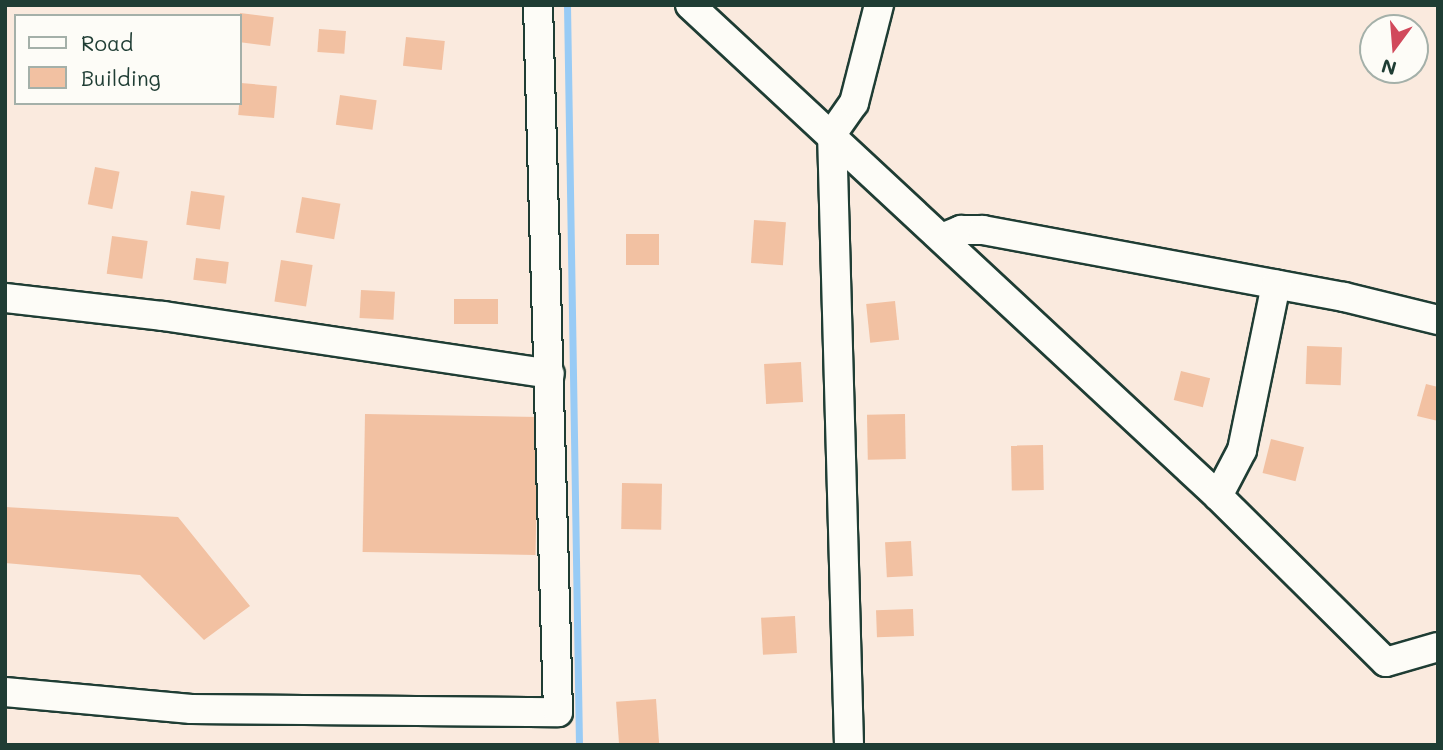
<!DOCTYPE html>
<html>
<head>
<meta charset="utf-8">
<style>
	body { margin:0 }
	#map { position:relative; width:1443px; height:750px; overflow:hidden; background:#faeade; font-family:Mali,sans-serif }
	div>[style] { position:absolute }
	.stream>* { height:7px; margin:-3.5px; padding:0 3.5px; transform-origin:3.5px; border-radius:3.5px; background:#98cbf5 }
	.building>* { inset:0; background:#f2c1a2; transform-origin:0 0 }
	.roads { filter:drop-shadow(2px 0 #1f3d34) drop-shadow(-2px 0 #1f3d34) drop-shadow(0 2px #1f3d34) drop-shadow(0 -2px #1f3d34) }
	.minor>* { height:28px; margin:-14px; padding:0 14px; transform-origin:14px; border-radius:14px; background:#fdfcf7 }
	span { translate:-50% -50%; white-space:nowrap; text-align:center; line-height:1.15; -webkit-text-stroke:5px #fdfcf7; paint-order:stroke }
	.frame { position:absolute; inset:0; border:7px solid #1f3d34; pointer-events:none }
	.legend { position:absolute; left:14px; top:14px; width:228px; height:91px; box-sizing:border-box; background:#fdfcf7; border:2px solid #a4b0a9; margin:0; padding:9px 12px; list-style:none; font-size:21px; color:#1f3d34 }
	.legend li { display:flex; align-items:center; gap:14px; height:35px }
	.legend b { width:35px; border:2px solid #a4b0a9 }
	.north { position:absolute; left:1359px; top:14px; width:70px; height:70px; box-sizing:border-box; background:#fdfcf7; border:2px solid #a4b0a9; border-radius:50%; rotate:196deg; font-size:19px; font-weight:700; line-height:28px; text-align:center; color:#1f3d34 }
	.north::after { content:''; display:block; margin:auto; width:24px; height:32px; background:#d1495b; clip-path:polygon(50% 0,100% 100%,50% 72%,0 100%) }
</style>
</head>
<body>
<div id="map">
	<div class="stream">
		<div style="left:567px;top:5px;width:740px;rotate:89.07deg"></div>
	</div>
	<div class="building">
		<div style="left:240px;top:13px;width:34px;height:29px;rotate:7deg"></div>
		<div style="left:319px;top:29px;width:27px;height:23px;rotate:4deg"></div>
		<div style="left:406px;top:37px;width:39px;height:29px;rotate:6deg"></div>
		<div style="left:241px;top:83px;width:36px;height:32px;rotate:5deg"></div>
		<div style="left:340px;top:95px;width:37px;height:30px;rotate:8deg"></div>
		<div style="left:95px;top:167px;width:25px;height:38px;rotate:11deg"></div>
		<div style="left:191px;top:191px;width:34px;height:34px;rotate:8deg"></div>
		<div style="left:302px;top:197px;width:39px;height:36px;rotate:10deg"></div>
		<div style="left:754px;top:220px;width:32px;height:43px;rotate:4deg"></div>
		<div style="left:659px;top:234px;width:31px;height:33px;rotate:90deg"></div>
		<div style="left:112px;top:236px;width:36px;height:38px;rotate:8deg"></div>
		<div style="left:196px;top:258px;width:33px;height:22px;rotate:7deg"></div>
		<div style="left:281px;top:260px;width:32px;height:42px;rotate:9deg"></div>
		<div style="left:361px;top:290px;width:34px;height:28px;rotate:3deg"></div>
		<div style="left:454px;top:299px;width:44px;height:25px"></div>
		<div style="left:895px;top:301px;width:39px;height:29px;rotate:84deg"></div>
		<div style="left:1307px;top:346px;width:35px;height:38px;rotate:2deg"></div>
		<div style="left:801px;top:362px;width:40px;height:37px;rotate:87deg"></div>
		<div style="left:1181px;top:371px;width:30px;height:30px;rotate:14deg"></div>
		<div style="clip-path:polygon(1426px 384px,1438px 387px,1438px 421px,1417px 416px)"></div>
		<div style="left:365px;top:414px;width:173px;height:138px;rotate:1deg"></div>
		<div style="left:905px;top:414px;width:45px;height:38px;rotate:89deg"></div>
		<div style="left:1271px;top:439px;width:34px;height:35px;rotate:14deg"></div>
		<div style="left:1043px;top:445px;width:45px;height:32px;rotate:89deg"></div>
		<div style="left:622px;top:483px;width:40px;height:46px;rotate:1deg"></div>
		<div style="clip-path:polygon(5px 507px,178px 517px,250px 606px,204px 640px,140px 575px,5px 563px)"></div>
		<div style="left:911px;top:541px;width:35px;height:26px;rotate:87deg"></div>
		<div style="left:913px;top:609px;width:27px;height:37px;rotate:88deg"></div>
		<div style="left:795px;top:616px;width:37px;height:34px;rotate:87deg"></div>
		<div style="left:656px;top:699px;width:46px;height:40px;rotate:86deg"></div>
	</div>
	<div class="roads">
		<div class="minor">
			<div style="left:690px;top:5px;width:721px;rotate:42.92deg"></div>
			<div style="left:1218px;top:496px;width:236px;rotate:44.7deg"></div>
			<div style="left:1386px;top:662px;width:54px;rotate:-16.1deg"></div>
			<div style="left:942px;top:238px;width:21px;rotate:-23deg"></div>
			<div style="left:961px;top:230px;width:22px"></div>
			<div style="left:983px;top:230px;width:367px;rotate:10.5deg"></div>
			<div style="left:1344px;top:297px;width:97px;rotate:13.7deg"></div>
			<div style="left:5px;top:298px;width:159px;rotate:6.5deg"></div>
			<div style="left:163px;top:316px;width:391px;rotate:8.5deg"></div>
			<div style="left:1218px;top:496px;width:52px;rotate:-62.4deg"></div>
			<div style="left:1242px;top:450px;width:169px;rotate:-78.4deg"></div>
			<div style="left:5px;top:692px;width:187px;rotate:5.2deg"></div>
			<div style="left:191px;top:709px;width:367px;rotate:0.5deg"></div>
			<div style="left:558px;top:712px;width:707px;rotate:-91.62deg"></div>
			<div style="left:849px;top:745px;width:611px;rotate:-91.59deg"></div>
			<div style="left:832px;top:134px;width:38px;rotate:-55deg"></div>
			<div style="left:854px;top:103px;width:101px;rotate:-75.7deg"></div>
		</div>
	</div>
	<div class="frame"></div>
	<ul class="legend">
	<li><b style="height:9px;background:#fdfcf7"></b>Road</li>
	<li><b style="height:19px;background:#f2c1a2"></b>Building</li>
	</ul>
	<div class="north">N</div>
</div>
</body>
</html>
